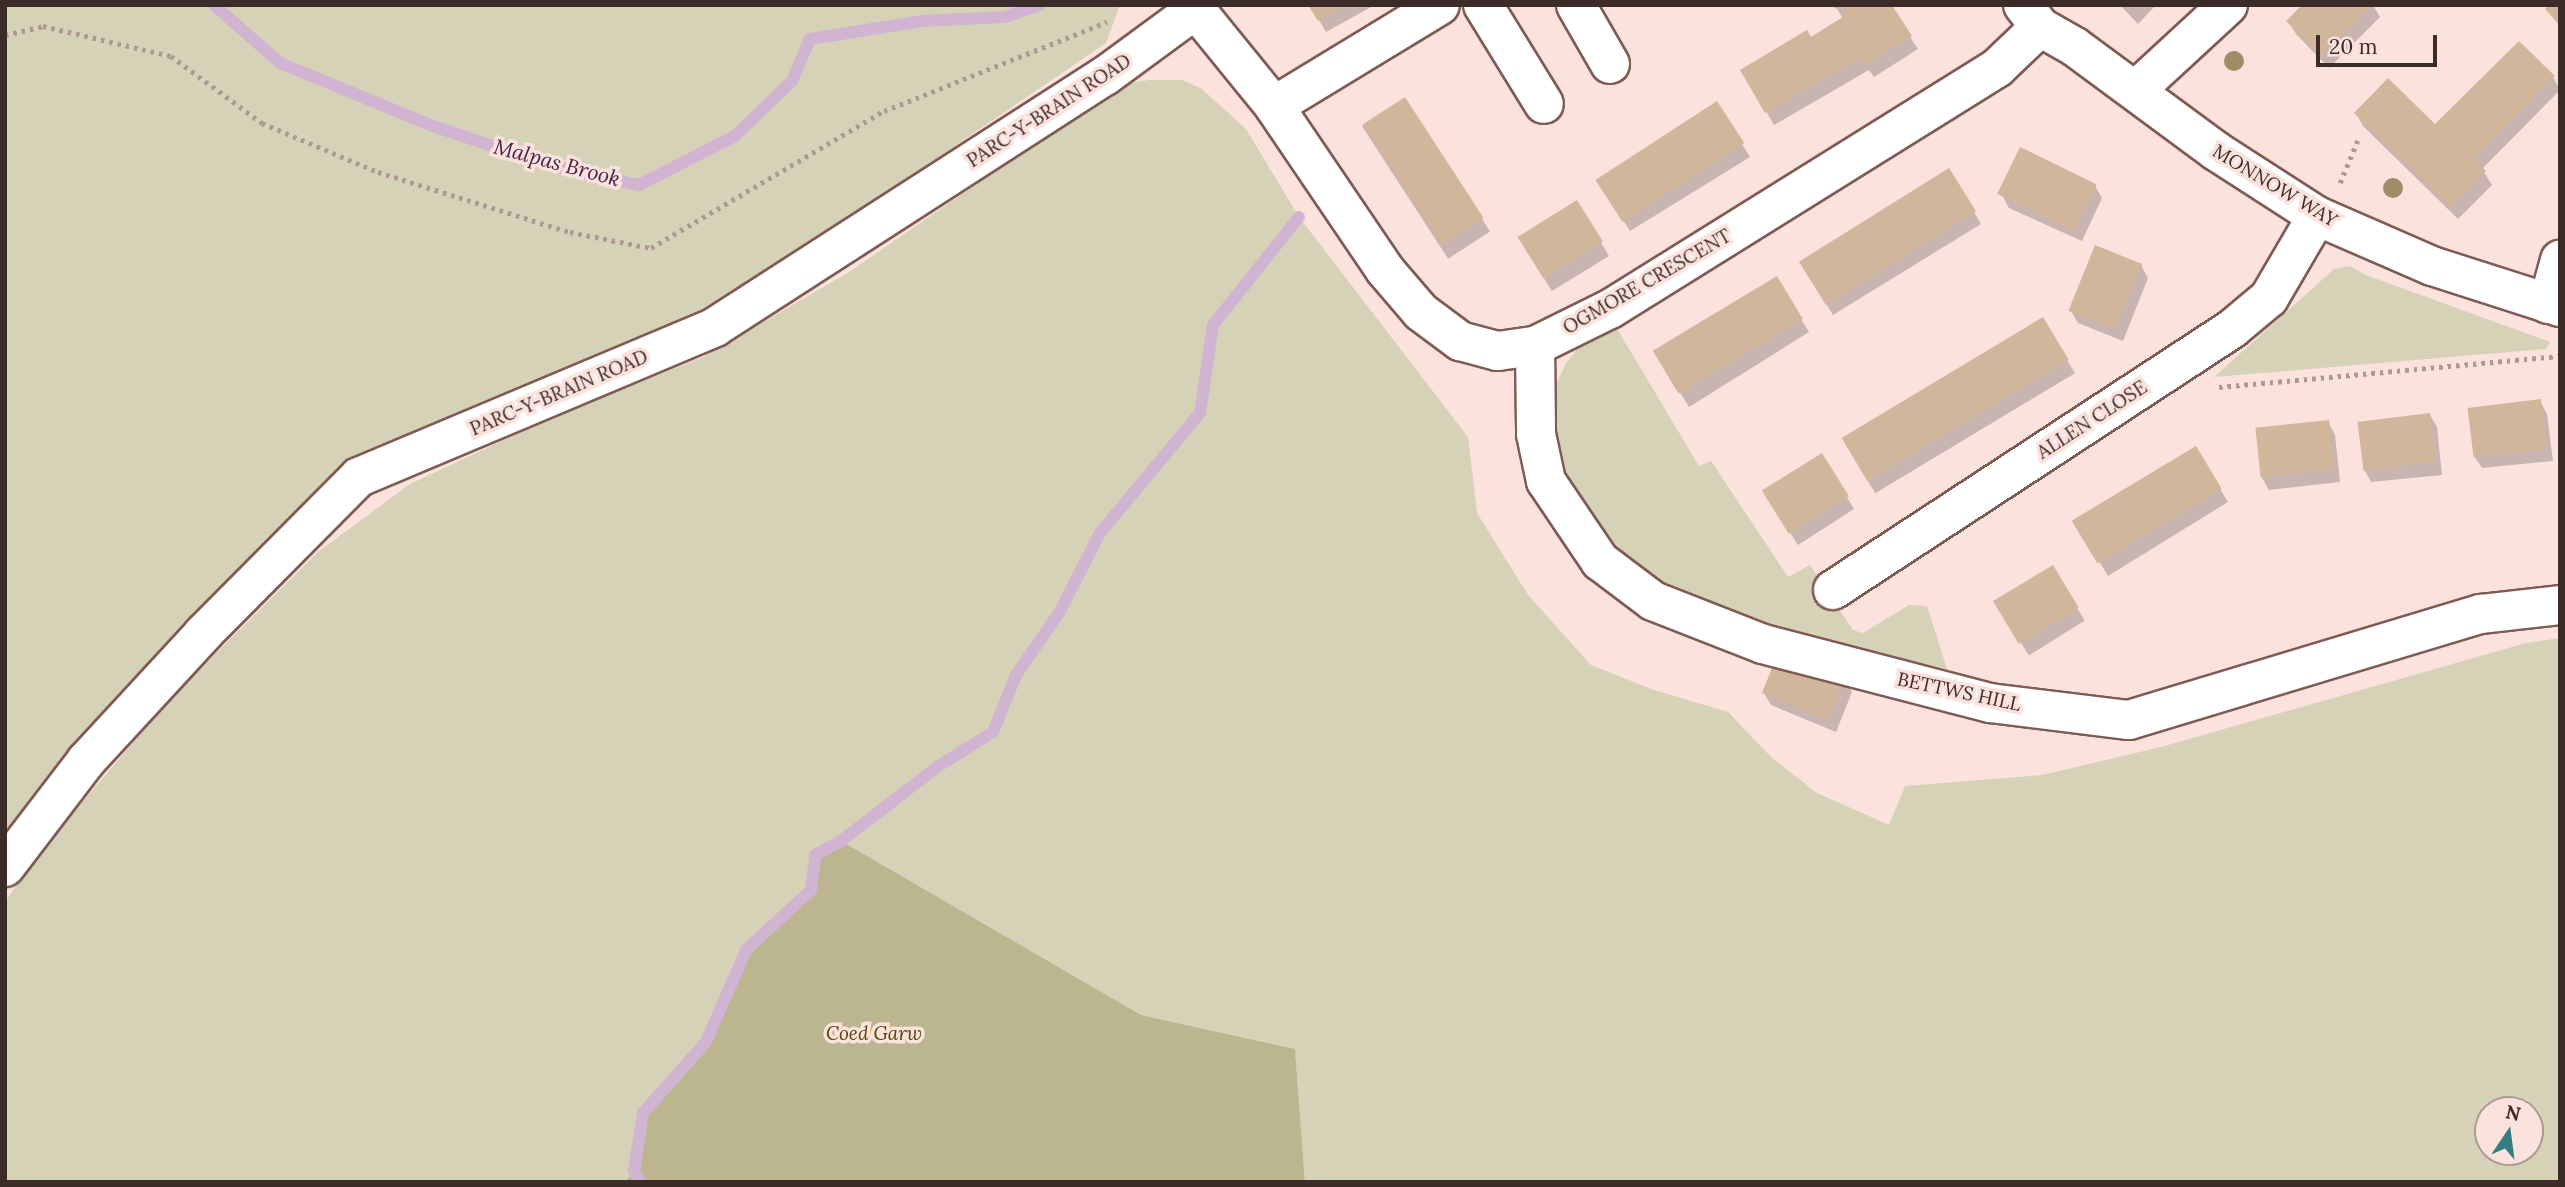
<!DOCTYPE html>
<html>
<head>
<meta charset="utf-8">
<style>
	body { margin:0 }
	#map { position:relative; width:2565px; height:1187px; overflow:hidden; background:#fbe2dc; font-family:Lora,serif }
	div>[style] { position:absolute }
	.green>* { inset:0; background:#d6d2b7 }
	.forest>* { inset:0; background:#bbb590 }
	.shadow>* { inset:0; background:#0003; transform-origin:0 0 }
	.stream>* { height:12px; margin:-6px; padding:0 6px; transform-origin:6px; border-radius:6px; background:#d1b4d2 }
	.building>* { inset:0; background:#d1b69b; transform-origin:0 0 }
	.path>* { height:4.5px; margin-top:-2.25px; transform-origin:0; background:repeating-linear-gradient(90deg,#ae9893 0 3.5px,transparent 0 8.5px) }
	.roads { filter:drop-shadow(2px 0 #7f5b54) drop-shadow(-2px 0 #7f5b54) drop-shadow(0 2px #7f5b54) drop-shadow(0 -2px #7f5b54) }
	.minor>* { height:38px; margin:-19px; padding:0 19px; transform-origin:19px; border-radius:19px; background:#fff }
	.trees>* { width:20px; height:20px; margin:-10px; border-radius:50%; background:#9e8d65 }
	span { translate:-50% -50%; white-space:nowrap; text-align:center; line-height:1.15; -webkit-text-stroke:7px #fbe2dc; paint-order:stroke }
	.street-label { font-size:19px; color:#3c2c29 }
	.park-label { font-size:19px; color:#524803; font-style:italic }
	.water-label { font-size:21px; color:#472249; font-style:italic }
	.frame { position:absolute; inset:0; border:7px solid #3c2c29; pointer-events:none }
	.north { position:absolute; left:2474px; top:1096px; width:70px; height:70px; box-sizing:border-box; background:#fbe2dc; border:2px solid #af9994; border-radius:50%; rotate:13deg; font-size:19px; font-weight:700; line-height:28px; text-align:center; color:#3c2c29 }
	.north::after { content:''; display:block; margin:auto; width:24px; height:32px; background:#347d81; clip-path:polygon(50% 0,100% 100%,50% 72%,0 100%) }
	.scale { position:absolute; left:2316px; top:35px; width:121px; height:32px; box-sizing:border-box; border:4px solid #3c2c29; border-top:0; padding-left:9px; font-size:21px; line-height:24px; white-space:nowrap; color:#3c2c29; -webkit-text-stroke:5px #fbe2dc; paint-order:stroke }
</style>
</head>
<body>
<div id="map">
	<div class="green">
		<div style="clip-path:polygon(5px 5px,1120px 5px,1106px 43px,896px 186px,769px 282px,337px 477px,5px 847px)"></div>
		<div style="clip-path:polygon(evenodd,1149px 80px,1182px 80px,1202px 89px,1246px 129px,1299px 217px,1468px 437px,1477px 513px,1528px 595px,1591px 665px,1651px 689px,1728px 712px,1772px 758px,1817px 793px,1889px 825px,1905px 786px,2042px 775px,2161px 747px,2526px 643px,2560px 638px,2560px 1182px,1305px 1182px,1295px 1049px,1141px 1015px,841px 842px,815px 855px,811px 890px,746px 950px,706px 1042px,643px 1113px,634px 1171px,625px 1182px,5px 1182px,5px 902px,37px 855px,172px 697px,318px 552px,410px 484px,553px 417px,703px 357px,849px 272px,1122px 84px,1149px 80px,2488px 1110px,2530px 1110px,2530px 1152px,2488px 1152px,2488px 1110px)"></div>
		<div style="clip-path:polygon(2350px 266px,2366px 275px,2550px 342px,2546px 349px,2214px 377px,2334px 269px)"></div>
		<div style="clip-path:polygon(1616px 327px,1699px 466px,1711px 461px,1788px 577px,1810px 565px,1853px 630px,1863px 633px,1909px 605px,1927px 606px,1947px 669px,1820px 639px,1757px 620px,1665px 584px,1600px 538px,1573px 499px,1552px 446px,1555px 387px,1566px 363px,1585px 339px)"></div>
	</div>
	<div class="forest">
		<div style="clip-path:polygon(841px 841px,1141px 1015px,1295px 1049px,1305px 1182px,625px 1182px,634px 1171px,643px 1113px,706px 1042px,746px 950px,811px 890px,815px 855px)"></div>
	</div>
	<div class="shadow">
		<div style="clip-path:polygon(1310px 5px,1370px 5px,1371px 7px,1326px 32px)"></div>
		<div style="clip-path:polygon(1835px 5px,1889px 5px,1918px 49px,1874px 77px,1869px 70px,1774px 125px,1743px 71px,1810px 40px,1843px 19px)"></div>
		<div style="clip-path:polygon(2120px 5px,2156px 5px,2138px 24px)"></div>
		<div style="clip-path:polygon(2304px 5px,2373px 5px,2380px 17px,2329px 68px,2296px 34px,2288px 21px)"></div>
		<div style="clip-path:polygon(2553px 77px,2560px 90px,2482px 169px,2492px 185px,2458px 219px,2363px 126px,2356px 113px,2435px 126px)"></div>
		<div style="left:1404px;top:99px;width:158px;height:50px;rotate:57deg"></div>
		<div style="clip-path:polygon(1717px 103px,1750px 157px,1630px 231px,1604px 190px)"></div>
		<div style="clip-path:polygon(2095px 186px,2102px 198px,2082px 241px,2009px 208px,2002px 195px)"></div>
		<div style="clip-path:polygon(1576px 202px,1609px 256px,1552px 291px,1526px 250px)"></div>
		<div style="clip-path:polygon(1974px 212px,1981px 224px,1833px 315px,1808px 274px)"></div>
		<div style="clip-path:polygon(2141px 265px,2148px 278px,2123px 341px,2078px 323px,2071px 311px)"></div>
		<div style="clip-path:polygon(1777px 279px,1809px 332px,1689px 407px,1664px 366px)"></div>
		<div style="left:2043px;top:320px;width:62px;height:233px;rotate:59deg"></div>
		<div style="clip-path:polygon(2540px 401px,2547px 414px,2553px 461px,2482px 468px,2474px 456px)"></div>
		<div style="clip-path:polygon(2430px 415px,2437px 427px,2442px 475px,2371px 482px,2364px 469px)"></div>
		<div style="clip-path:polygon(2328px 422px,2335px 435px,2340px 482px,2269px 490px,2262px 478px)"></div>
		<div style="clip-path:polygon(2196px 449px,2228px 502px,2108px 576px,2083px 535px)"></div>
		<div style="clip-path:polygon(1822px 456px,1854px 509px,1798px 545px,1772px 504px)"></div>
		<div style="left:2052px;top:568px;width:62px;height:66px;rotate:58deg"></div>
		<div style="clip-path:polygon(1844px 679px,1852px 692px,1836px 732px,1771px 705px,1764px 693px)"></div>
	</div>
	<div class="stream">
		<div style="left:214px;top:5px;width:88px;rotate:41.3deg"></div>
		<div style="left:280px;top:63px;width:165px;rotate:22.4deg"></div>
		<div style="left:433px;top:126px;width:129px;rotate:18.6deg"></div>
		<div style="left:555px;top:167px;width:86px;rotate:12.1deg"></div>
		<div style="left:639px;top:185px;width:108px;rotate:-27deg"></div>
		<div style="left:735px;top:136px;width:79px;rotate:-44deg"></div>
		<div style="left:792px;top:81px;width:46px;rotate:-66.8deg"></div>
		<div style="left:810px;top:39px;width:113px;rotate:-9.1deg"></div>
		<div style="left:922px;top:21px;width:83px;rotate:-2.8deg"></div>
		<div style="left:1005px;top:17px;width:36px;rotate:-19deg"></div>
		<div style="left:640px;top:1182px;width:13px;rotate:-119deg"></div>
		<div style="left:634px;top:1171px;width:59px;rotate:-81.2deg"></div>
		<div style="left:643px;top:1113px;width:95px;rotate:-48.4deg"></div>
		<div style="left:706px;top:1042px;width:100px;rotate:-66.5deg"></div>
		<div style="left:746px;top:950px;width:88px;rotate:-42.7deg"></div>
		<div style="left:811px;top:890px;width:35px;rotate:-83deg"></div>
		<div style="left:815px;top:855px;width:30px;rotate:-28deg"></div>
		<div style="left:841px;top:841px;width:121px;rotate:-37.6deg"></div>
		<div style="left:937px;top:767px;width:66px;rotate:-32deg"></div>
		<div style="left:993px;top:732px;width:61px;rotate:-68deg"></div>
		<div style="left:1016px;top:675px;width:75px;rotate:-55.3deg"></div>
		<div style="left:1059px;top:613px;width:90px;rotate:-62.9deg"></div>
		<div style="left:1100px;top:533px;width:156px;rotate:-50.2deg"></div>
		<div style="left:1200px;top:413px;width:89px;rotate:-81.6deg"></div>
		<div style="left:1213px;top:325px;width:138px;rotate:-51.5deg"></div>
	</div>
	<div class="building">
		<div style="clip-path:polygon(1308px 5px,1345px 5px,1318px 21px)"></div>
		<div style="clip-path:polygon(1833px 5px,1892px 5px,1912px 36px,1865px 65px,1860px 58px,1765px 113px,1740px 70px,1807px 30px,1811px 37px,1846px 15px,1840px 6px,1835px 9px)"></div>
		<div style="clip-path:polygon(2302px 5px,2372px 5px,2321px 57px,2286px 21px)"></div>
		<div style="clip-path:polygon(2549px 5px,2560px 5px,2560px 26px,2545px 9px)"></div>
		<div style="clip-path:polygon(2519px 41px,2555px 76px,2473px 158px,2486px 171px,2450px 207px,2354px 113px,2388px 78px,2435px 124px)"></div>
		<div style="left:1405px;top:97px;width:144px;height:50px;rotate:57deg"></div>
		<div style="left:1717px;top:101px;width:50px;height:145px;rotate:57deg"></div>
		<div style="left:2020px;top:147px;width:85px;height:52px;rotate:26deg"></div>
		<div style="left:1949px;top:168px;width:51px;height:177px;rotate:58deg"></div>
		<div style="left:1577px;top:200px;width:49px;height:70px;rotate:58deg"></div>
		<div style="left:2095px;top:245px;width:51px;height:71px;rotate:22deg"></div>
		<div style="left:1777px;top:276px;width:50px;height:145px;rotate:59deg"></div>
		<div style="left:2043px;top:317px;width:50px;height:235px;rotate:59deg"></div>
		<div style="left:2541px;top:399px;width:50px;height:74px;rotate:83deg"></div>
		<div style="left:2430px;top:413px;width:49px;height:73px;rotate:83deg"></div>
		<div style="left:2329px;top:420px;width:50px;height:74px;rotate:84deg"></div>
		<div style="left:2196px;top:446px;width:50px;height:145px;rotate:59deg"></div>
		<div style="left:1822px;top:453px;width:51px;height:71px;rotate:58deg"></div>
		<div style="left:2053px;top:565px;width:50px;height:70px;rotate:59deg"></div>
		<div style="clip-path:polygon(1774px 663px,1846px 678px,1829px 721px,1762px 693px)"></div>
	</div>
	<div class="path">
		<div style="left:5px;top:35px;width:39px;rotate:-13deg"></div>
		<div style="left:43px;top:26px;width:131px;rotate:13.2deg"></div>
		<div style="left:171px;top:56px;width:113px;rotate:36.4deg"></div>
		<div style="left:262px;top:123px;width:126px;rotate:22.9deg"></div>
		<div style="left:378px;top:172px;width:201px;rotate:17.4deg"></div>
		<div style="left:570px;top:232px;width:83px;rotate:11.2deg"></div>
		<div style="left:651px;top:248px;width:270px;rotate:-30.5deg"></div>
		<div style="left:884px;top:111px;width:240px;rotate:-21.8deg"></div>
		<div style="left:2340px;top:183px;width:50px;rotate:-67.6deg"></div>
		<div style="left:2219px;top:387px;width:342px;rotate:-5.2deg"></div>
	</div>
	<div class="roads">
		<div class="minor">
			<div style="left:1192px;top:5px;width:130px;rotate:50.9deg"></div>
			<div style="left:1274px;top:106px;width:198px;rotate:55.9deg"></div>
			<div style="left:1385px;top:270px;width:55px;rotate:49.4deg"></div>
			<div style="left:1421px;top:312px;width:49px;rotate:36.6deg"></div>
			<div style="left:1460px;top:341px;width:39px;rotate:15deg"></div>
			<div style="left:1498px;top:351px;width:37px;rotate:-8deg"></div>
			<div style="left:1535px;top:346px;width:84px;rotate:-26.3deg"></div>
			<div style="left:1610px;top:309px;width:456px;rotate:-31.9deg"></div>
			<div style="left:1997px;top:68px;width:59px;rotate:-43.6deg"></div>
			<div style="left:1483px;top:5px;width:116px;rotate:58.4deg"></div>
			<div style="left:1576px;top:5px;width:68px;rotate:60deg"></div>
			<div style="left:2023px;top:5px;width:28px;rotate:52deg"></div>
			<div style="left:2040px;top:27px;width:40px;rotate:29.7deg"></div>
			<div style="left:2075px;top:47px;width:175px;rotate:36.4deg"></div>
			<div style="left:2216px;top:151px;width:120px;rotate:32.8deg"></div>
			<div style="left:2317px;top:216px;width:125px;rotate:23.5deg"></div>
			<div style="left:2432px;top:266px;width:134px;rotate:17.8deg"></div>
			<div style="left:2136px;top:90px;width:125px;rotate:-42.7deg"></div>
			<div style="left:1274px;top:106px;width:194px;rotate:-31.3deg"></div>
			<div style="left:2548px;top:304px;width:46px;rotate:-74.7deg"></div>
			<div style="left:1535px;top:346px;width:88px;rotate:89.3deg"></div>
			<div style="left:1536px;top:434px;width:48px;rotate:78deg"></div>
			<div style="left:1546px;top:481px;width:97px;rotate:56deg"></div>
			<div style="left:1600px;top:561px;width:66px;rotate:37deg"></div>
			<div style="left:1653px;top:601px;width:118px;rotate:21.4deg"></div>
			<div style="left:1763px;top:644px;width:235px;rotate:14.6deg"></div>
			<div style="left:1990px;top:703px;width:140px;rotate:7deg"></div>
			<div style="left:2129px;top:720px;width:368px;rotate:-16.8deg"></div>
			<div style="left:2481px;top:614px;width:80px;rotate:-6.5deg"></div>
			<div style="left:1833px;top:590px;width:478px;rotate:-33.2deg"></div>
			<div style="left:2233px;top:328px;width:47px;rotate:-39.8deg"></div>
			<div style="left:2269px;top:298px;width:95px;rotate:-59.7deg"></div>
			<div style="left:5px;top:867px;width:133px;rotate:-52.6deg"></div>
			<div style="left:86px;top:761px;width:173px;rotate:-47.3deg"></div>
			<div style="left:203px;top:634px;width:221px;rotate:-45.2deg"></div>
			<div style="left:359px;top:477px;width:386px;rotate:-22.8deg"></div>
			<div style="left:715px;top:327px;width:464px;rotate:-32.8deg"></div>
			<div style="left:1105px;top:76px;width:112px;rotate:-36.3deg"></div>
		</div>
	</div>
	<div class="trees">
		<div style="left:2234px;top:61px"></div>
		<div style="left:2393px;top:188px"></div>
	</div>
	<div class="street-label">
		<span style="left:1049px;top:111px;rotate:-33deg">PARC-Y-BRAIN ROAD</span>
		<span style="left:2275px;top:186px;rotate:31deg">MONNOW WAY</span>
		<span style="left:1647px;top:282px;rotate:-30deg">OGMORE CRESCENT</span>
		<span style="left:559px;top:393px;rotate:-23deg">PARC-Y-BRAIN ROAD</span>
		<span style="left:2092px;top:420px;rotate:-33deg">ALLEN CLOSE</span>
		<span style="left:1959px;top:692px;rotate:12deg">BETTWS HILL</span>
	</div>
	<div class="park-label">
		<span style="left:874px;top:1034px">Coed Garw</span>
	</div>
	<div class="water-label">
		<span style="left:557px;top:163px;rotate:15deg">Malpas Brook</span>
	</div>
	<div class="frame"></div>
	<div class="north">N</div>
	<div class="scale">20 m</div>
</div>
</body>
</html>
